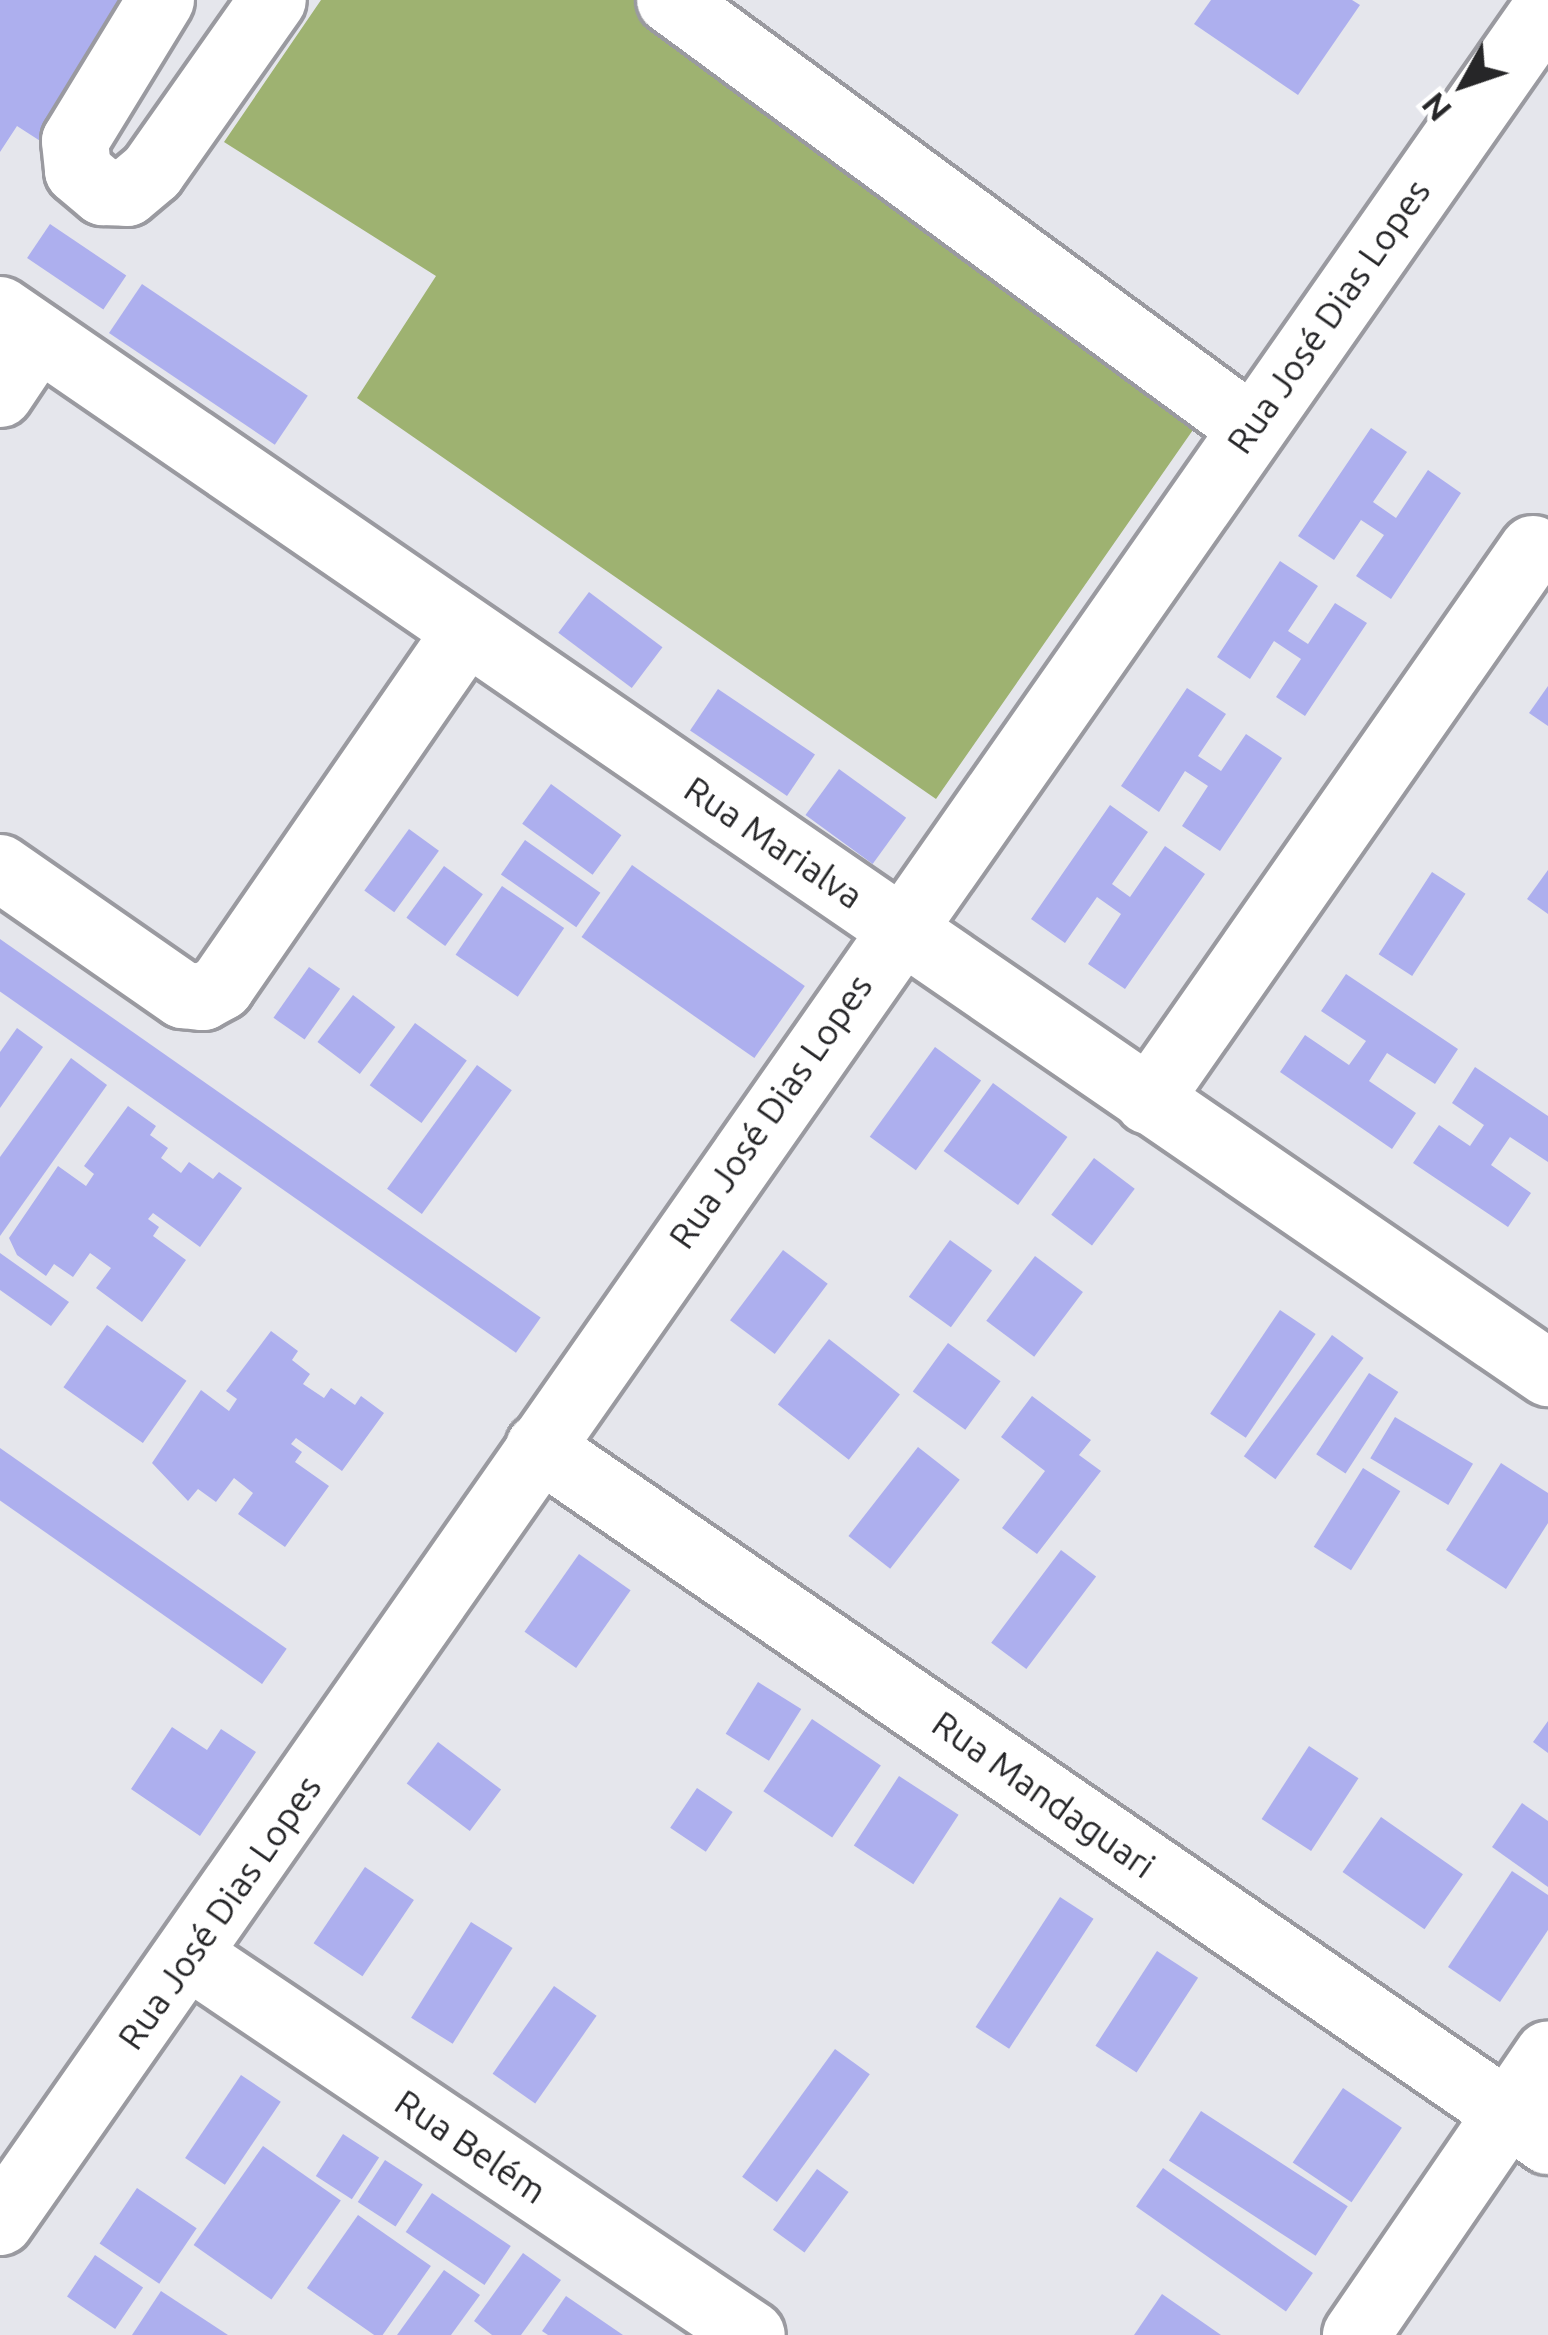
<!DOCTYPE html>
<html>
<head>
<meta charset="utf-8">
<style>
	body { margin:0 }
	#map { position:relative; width:1548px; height:2335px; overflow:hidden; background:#e5e6ec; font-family:Ubuntu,sans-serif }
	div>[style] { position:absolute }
	.forest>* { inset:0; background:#9eb271 }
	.building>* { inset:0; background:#adafee; transform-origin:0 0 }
	.roads { filter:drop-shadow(3px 0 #9a9aa0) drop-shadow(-3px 0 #9a9aa0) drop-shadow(0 3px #9a9aa0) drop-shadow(0 -3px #9a9aa0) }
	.minor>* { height:66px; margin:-33px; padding:0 33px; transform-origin:33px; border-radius:33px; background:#fff }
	span { translate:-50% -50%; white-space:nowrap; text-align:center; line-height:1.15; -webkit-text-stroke:9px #fff; paint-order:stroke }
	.street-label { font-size:36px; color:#262628 }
	.north { position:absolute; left:1404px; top:24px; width:120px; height:120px; -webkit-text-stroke:9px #fff; paint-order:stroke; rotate:230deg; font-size:33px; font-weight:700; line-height:48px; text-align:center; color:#262628 }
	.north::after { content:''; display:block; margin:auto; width:42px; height:54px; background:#262628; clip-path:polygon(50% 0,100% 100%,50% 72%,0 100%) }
</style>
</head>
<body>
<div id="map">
	<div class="forest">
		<div style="clip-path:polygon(321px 0,646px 0,1211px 404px,936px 799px,357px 398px,436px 276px,224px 142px)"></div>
	</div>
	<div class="building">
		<div style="clip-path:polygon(0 0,143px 0,48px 146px,17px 126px,0 152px)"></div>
		<div style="clip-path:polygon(1211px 0,1352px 0,1360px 5px,1298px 95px,1194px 24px)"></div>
		<div style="left:50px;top:224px;width:92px;height:41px;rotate:34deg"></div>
		<div style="left:142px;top:284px;width:200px;height:59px;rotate:34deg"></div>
		<div style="clip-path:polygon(1371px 428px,1407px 452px,1373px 502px,1396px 518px,1428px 470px,1461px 493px,1391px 599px,1356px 576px,1384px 535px,1361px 520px,1334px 560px,1298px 536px)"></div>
		<div style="clip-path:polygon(1280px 561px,1318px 586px,1288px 631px,1308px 644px,1335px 603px,1367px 623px,1305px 716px,1276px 697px,1301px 659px,1274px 641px,1250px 679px,1217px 657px)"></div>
		<div style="left:589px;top:592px;width:92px;height:51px;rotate:37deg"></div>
		<div style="clip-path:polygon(1548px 686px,1548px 726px,1529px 713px)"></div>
		<div style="clip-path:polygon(1187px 688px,1226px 714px,1198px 756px,1221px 771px,1246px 734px,1282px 758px,1220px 851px,1182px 826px,1208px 786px,1185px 771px,1159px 812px,1121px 786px)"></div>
		<div style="left:718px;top:689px;width:117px;height:50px;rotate:34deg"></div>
		<div style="left:839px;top:769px;width:83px;height:57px;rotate:36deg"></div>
		<div style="left:551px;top:784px;width:87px;height:49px;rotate:36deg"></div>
		<div style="clip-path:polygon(1110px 805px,1148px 832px,1112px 884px,1130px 897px,1165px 846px,1205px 874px,1125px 989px,1088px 964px,1121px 914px,1097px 897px,1065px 943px,1031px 919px)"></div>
		<div style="left:409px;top:829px;width:37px;height:76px;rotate:36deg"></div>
		<div style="left:525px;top:840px;width:92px;height:42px;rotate:35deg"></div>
		<div style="left:632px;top:865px;width:211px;height:88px;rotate:35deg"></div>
		<div style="left:444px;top:866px;width:48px;height:64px;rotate:36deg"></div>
		<div style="clip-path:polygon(1548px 870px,1548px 914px,1527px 899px)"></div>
		<div style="left:1432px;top:872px;width:40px;height:98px;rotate:33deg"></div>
		<div style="left:502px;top:886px;width:75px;height:83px;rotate:34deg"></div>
		<div style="left:0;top:939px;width:660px;height:43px;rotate:35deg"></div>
		<div style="left:309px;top:967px;width:38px;height:62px;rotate:35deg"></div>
		<div style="clip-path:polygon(1346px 974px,1458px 1049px,1435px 1084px,1387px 1053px,1369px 1081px,1416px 1113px,1392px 1149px,1280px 1072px,1305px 1035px,1349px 1065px,1366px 1041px,1321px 1011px)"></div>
		<div style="left:353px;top:995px;width:53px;height:59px;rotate:37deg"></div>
		<div style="left:415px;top:1023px;width:64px;height:77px;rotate:36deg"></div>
		<div style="clip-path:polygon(17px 1028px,43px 1047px,0 1108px,0 1052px)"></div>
		<div style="left:935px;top:1047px;width:57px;height:111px;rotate:36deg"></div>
		<div style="clip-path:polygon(71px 1058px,107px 1085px,0 1236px,0 1157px)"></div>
		<div style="left:477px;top:1065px;width:43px;height:153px;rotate:36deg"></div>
		<div style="clip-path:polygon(1475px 1067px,1548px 1116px,1548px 1162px,1510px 1137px,1491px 1165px,1531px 1193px,1508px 1227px,1413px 1163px,1439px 1125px,1470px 1146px,1484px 1125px,1452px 1103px)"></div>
		<div style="left:993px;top:1083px;width:92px;height:84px;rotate:36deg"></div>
		<div style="clip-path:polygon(128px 1106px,156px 1126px,150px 1135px,168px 1148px,161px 1158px,181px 1173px,189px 1162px,213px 1179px,219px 1172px,242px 1188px,200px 1247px,153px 1213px,148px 1219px,159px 1227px,153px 1236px,186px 1260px,142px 1322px,96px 1288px,111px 1268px,90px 1253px,73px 1277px,54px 1264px,46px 1276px,17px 1255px,9px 1238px,58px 1166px,86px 1186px,94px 1174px,84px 1166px)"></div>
		<div style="left:1094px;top:1158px;width:51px;height:71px;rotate:37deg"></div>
		<div style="left:950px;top:1240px;width:52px;height:70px;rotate:36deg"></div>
		<div style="left:783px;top:1250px;width:56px;height:88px;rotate:37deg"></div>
		<div style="clip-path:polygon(0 1253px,69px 1302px,51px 1326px,0 1290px)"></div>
		<div style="left:1035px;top:1256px;width:60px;height:81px;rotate:37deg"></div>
		<div style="left:1280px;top:1310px;width:43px;height:125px;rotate:34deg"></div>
		<div style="left:107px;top:1325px;width:97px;height:76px;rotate:35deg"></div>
		<div style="clip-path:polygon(271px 1331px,298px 1351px,292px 1360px,310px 1374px,303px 1384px,324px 1398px,331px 1388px,355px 1405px,361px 1396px,384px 1413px,342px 1471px,296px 1438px,291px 1444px,302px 1452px,295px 1462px,329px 1486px,285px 1547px,238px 1514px,253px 1493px,234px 1478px,216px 1502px,198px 1489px,188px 1501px,152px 1463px,201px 1390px,229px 1411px,237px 1399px,226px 1391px)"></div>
		<div style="left:1332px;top:1335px;width:39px;height:150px;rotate:36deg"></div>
		<div style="left:829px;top:1339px;width:90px;height:83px;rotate:38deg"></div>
		<div style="left:948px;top:1343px;width:65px;height:60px;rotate:36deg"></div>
		<div style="left:1369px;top:1373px;width:35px;height:97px;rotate:33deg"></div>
		<div style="clip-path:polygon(1032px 1396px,1091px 1440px,1079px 1455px,1101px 1471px,1037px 1554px,1002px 1528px,1045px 1471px,1001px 1437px)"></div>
		<div style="left:1395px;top:1417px;width:91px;height:48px;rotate:31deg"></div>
		<div style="left:918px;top:1447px;width:53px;height:113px;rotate:38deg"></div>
		<div style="left:0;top:1448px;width:350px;height:43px;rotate:35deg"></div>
		<div style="clip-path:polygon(1501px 1463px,1548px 1493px,1548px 1523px,1506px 1589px,1446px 1550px)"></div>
		<div style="left:1363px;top:1468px;width:44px;height:93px;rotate:32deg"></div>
		<div style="left:1061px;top:1550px;width:44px;height:116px;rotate:37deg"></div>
		<div style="left:579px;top:1554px;width:63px;height:95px;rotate:35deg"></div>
		<div style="left:758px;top:1682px;width:51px;height:61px;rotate:32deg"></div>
		<div style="left:812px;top:1719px;width:83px;height:87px;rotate:34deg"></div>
		<div style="clip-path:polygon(1548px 1721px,1548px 1753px,1533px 1742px)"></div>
		<div style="clip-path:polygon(172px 1727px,207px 1750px,221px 1729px,256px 1752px,200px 1836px,131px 1789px)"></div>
		<div style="left:438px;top:1742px;width:79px;height:52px;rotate:37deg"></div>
		<div style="left:1309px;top:1746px;width:59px;height:87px;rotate:33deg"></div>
		<div style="left:899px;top:1776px;width:71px;height:83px;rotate:33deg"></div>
		<div style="left:697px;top:1788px;width:43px;height:48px;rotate:34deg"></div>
		<div style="clip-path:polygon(1522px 1803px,1548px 1821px,1548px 1887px,1492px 1847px)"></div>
		<div style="left:1381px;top:1817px;width:100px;height:67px;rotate:35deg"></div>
		<div style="left:365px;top:1867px;width:59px;height:92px;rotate:34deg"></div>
		<div style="clip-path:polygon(1512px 1871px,1548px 1895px,1548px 1930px,1500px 2002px,1448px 1967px)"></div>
		<div style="left:1060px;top:1897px;width:40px;height:155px;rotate:33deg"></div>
		<div style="left:471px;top:1922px;width:49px;height:113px;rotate:32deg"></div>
		<div style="left:1157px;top:1951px;width:49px;height:113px;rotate:33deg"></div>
		<div style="left:554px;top:1986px;width:52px;height:107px;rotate:35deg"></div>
		<div style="left:835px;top:2049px;width:43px;height:158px;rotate:36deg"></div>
		<div style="left:241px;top:2075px;width:48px;height:100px;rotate:34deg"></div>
		<div style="left:1343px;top:2088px;width:71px;height:90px;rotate:34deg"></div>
		<div style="left:1201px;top:2111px;width:175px;height:59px;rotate:33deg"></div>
		<div style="left:343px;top:2134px;width:43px;height:50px;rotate:33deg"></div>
		<div style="left:263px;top:2146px;width:95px;height:121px;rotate:35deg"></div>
		<div style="left:385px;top:2160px;width:45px;height:50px;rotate:33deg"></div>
		<div style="left:1163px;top:2168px;width:183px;height:47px;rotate:35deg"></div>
		<div style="left:817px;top:2169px;width:39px;height:75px;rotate:36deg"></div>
		<div style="left:137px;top:2188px;width:72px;height:67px;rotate:34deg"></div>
		<div style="left:432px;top:2193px;width:95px;height:47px;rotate:34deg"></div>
		<div style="left:358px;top:2215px;width:89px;height:89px;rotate:35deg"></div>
		<div style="clip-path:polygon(523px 2253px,561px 2280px,521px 2335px,492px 2335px,474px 2321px)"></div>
		<div style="left:95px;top:2255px;width:58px;height:50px;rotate:34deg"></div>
		<div style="clip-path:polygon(444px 2270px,480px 2295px,451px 2335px,397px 2335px)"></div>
		<div style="clip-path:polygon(161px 2291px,228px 2335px,132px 2335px)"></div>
		<div style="clip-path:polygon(1162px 2294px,1221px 2335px,1134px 2335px)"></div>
		<div style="clip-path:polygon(566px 2296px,623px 2335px,548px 2335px,542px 2331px)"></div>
	</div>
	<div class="roads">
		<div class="minor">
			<div style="left:161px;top:0;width:165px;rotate:121.4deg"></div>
			<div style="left:75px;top:141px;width:30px;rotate:84deg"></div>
			<div style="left:78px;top:171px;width:33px;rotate:40deg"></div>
			<div style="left:103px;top:192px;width:24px;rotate:2deg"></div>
			<div style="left:127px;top:193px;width:33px;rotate:-40deg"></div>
			<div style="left:152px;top:172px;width:210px;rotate:-54.9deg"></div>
			<div style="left:670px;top:0;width:720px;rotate:36.36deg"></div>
			<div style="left:0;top:310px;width:1878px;rotate:34.48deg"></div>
			<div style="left:0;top:394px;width:69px;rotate:-56.3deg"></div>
			<div style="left:0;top:868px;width:223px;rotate:34.8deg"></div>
			<div style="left:183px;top:995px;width:20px;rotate:6deg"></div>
			<div style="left:203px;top:997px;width:21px;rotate:-29deg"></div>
			<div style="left:221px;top:987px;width:431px;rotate:-55.4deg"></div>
			<div style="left:1148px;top:1101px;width:673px;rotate:-55.11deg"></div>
			<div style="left:539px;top:1447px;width:1225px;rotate:34.52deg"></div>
			<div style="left:191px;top:1957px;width:676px;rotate:33.97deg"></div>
			<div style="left:0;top:2222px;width:2703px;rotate:-55.06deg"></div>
			<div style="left:1356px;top:2335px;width:340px;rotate:-55.6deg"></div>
		</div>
	</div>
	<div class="street-label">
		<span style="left:1328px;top:316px;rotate:-55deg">Rua José Dias Lopes</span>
		<span style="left:774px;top:842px;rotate:34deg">Rua Marialva</span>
		<span style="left:770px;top:1111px;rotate:-55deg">Rua José Dias Lopes</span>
		<span style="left:1044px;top:1794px;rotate:35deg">Rua Mandaguari</span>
		<span style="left:219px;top:1912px;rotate:-55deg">Rua José Dias Lopes</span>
		<span style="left:471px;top:2146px;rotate:34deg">Rua Belém</span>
	</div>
	<div class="north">N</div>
</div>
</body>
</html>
